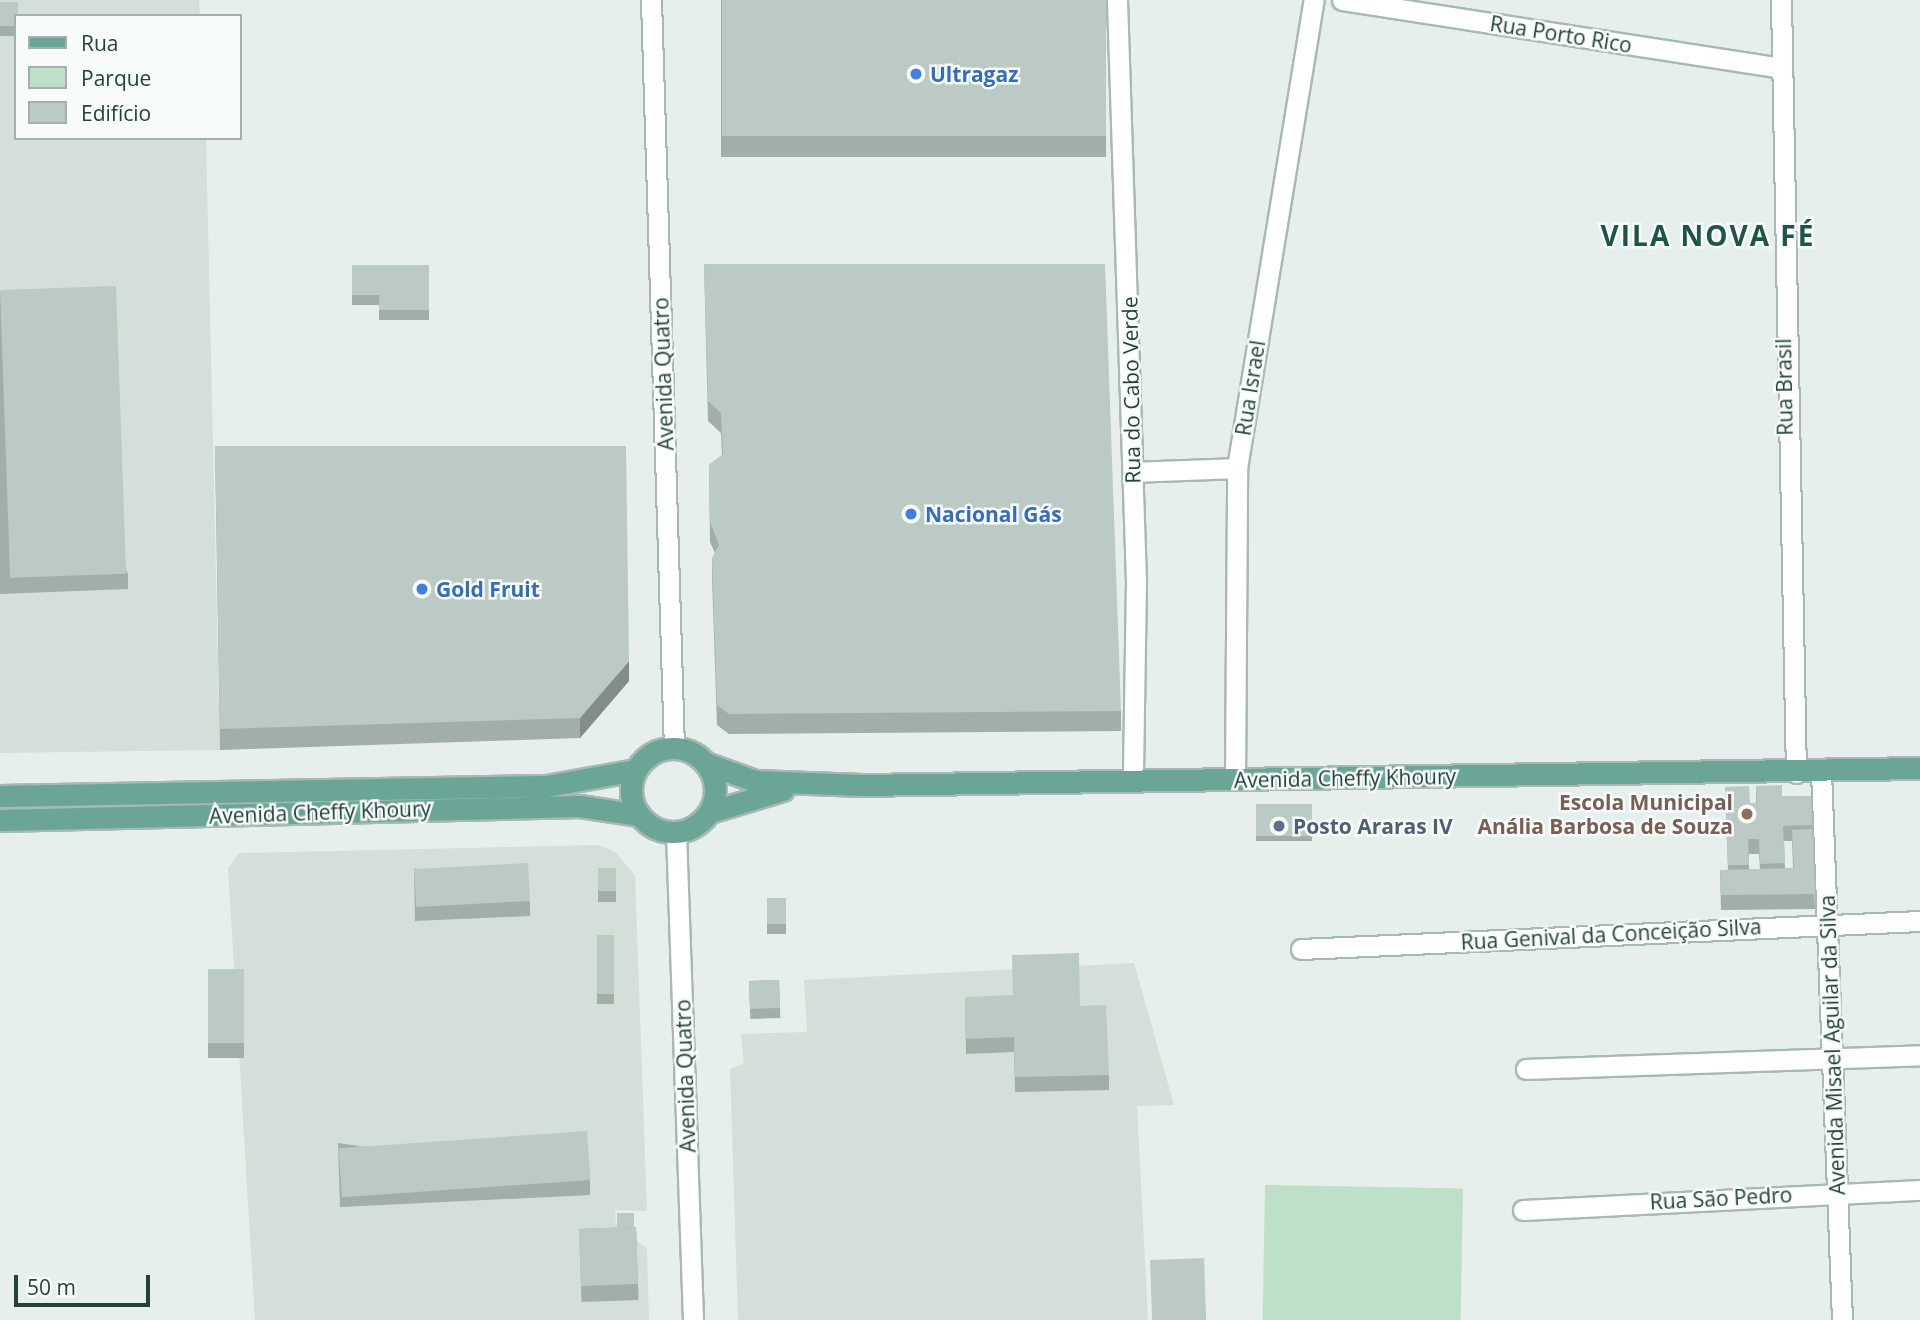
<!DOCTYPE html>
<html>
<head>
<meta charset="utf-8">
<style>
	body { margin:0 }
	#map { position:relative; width:1920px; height:1320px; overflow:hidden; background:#e6efeb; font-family:"Open Sans",sans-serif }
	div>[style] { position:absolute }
	.built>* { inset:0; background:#d4dfda }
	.green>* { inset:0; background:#bfe0c8; transform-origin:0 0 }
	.roads { filter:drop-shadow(2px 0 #a8b8b2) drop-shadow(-2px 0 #a8b8b2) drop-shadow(0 2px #a8b8b2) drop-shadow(0 -2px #a8b8b2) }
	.minor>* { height:19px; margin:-9.5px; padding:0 9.5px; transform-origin:9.5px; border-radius:9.5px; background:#fff }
	.major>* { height:21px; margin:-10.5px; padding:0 10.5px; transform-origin:10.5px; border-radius:10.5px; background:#6aa596 }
	.major>.ring { margin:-10.5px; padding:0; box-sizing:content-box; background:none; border:21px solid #6aa596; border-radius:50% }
	.wall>* { inset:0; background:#a1aea9; transform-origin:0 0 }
	.shaded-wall>* { inset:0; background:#838d89 }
	.building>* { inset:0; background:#bbcac4; transform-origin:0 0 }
	.dots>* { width:19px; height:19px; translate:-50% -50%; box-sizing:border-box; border:4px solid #f7fbf9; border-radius:50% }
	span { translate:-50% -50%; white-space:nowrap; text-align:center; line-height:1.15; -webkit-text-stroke:5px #f7fbf9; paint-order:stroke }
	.street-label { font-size:21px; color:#24423a }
	.shop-label { font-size:21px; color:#366cbe; font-weight:700 }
	.left { translate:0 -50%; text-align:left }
	.education-label { font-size:21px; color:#785e54; font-weight:700 }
	.right { translate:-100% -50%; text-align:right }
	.service-label { font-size:21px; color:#4e5e75; font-weight:700 }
	.district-label { font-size:28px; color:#1f5548; font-weight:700; letter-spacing:2px }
	.legend { position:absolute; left:14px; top:14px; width:228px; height:126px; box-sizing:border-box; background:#f7fbf9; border:2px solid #a3b1ad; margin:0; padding:9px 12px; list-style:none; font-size:21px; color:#24423a }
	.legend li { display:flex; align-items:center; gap:14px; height:35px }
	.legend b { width:35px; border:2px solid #a3b1ad }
	.scale { position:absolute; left:14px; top:1275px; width:136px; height:32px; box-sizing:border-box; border:4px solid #24423a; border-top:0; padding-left:9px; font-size:21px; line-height:24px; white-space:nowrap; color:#24423a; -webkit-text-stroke:5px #f7fbf9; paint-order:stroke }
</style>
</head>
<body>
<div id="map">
	<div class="built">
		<div style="clip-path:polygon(0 0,199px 0,200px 16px,16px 16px,16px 138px,206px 138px,220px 750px,0 753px)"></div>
		<div style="clip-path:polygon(598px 845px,615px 852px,635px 875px,647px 1211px,615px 1210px,616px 1224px,647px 1249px,649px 1320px,255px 1320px,228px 868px,239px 853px)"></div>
		<div style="clip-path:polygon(1134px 963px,1174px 1105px,1137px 1106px,1148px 1320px,738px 1320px,730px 1069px,744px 1063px,741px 1034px,807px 1032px,804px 980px)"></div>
	</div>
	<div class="green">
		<div style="left:1265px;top:1185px;width:198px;height:135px;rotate:1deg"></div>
	</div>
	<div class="roads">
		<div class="minor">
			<div style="left:651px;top:0;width:748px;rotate:88.24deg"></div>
			<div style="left:1117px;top:0;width:581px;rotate:88.13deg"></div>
			<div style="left:1136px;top:581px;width:199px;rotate:90.9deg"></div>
			<div style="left:1342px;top:0;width:443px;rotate:8.8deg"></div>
			<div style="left:1781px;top:0;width:773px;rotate:88.89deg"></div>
			<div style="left:1133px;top:472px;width:104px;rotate:-2.2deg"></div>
			<div style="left:1821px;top:771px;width:549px;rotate:87.81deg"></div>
			<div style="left:1235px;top:780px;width:312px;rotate:-89.6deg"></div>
			<div style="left:1237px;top:468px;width:474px;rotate:-80.7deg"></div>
			<div style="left:676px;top:833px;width:487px;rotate:88deg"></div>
			<div style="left:1301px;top:949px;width:620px;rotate:-2.59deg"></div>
			<div style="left:1526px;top:1069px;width:394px;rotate:-2deg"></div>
			<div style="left:1523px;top:1210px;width:398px;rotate:-2.9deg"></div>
		</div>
		<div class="major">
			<div class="ring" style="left:631px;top:748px;width:63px;height:63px"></div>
			<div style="left:705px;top:763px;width:53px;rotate:19.8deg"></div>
			<div style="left:755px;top:781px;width:107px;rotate:2.1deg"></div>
			<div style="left:862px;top:785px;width:1058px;rotate:-0.92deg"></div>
			<div style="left:0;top:796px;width:546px;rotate:-1.05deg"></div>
			<div style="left:546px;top:786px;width:91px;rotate:-10.1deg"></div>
			<div style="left:710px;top:812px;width:76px;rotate:-16.8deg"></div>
			<div style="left:0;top:820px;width:580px;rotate:-1.38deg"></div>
			<div style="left:580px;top:806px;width:60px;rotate:8.7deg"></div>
		</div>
	</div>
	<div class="wall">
		<div style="left:721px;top:0;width:385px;height:157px"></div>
		<div style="clip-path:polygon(0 2px,16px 16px,16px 36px,0 36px)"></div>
		<div style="clip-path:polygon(704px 264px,1121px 711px,1121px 731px,729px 734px,717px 725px,712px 578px,712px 558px,715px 553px,710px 542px,709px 465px,722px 455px,721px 433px,708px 421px)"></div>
		<div style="clip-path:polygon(352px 265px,429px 265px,429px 320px,379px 320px,379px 305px,352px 305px)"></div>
		<div style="clip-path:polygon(0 291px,128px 574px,128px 589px,0 594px)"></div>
		<div style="clip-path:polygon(215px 446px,629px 681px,580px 738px,220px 750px)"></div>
		<div style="clip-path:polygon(evenodd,1756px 786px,1782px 796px,1811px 796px,1815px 909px,1721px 910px,1720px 870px,1728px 870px,1725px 787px,1750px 803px,1756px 803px,1756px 786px,1784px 841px,1792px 841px,1793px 868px,1785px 868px,1784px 841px,1756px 786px,1749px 854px,1759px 854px,1760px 869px,1749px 869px,1749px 854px)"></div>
		<div style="left:1256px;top:804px;width:56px;height:37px"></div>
		<div style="clip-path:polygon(414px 868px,530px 901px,530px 916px,415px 921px)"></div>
		<div style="left:598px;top:868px;width:18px;height:34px"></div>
		<div style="left:767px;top:898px;width:19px;height:36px"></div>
		<div style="left:597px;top:935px;width:17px;height:69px"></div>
		<div style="left:208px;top:969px;width:36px;height:89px"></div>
		<div style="left:779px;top:980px;width:38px;height:30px;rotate:88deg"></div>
		<div style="clip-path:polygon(965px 997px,1080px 1006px,1109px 1075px,1109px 1090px,1015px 1092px,1014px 1052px,966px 1054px)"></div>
		<div style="clip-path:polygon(338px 1143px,590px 1180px,590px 1195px,340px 1207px)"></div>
		<div style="left:636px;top:1227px;width:73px;height:57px;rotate:88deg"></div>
	</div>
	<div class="shaded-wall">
		<div style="clip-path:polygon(629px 661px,629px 681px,580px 738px,580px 718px)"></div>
	</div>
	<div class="building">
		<div style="left:722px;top:0;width:384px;height:136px"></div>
		<div style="clip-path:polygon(0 2px,18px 2px,18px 16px,16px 16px,16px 26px,0 26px)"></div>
		<div style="clip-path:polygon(704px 264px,1105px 264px,1121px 711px,729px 714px,717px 705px,712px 558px,719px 545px,710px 522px,709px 465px,723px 454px,721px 413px,708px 401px)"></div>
		<div style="clip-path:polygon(352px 265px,429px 265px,429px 310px,379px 310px,379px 295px,352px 295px)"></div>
		<div style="left:116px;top:286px;width:288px;height:116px;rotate:88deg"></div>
		<div style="clip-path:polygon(215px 446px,626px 446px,629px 661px,580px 718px,220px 729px)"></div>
		<div style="clip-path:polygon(1782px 785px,1782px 796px,1811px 796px,1812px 825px,1783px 826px,1785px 863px,1760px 864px,1759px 839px,1748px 839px,1749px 865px,1728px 865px,1725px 787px,1749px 786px,1750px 803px,1757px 803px,1756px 786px)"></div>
		<div style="left:1256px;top:804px;width:56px;height:32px"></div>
		<div style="clip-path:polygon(1812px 829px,1815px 894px,1721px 895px,1720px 870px,1794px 868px,1792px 830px)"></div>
		<div style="left:528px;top:863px;width:38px;height:114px;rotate:87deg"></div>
		<div style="left:598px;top:868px;width:18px;height:23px"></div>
		<div style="left:767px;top:898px;width:19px;height:26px"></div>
		<div style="left:597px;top:935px;width:17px;height:59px"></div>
		<div style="clip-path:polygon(1079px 953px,1080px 1006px,1106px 1005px,1109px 1075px,1015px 1077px,1014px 1037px,966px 1039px,965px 997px,1013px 995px,1012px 955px)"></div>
		<div style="left:208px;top:969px;width:36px;height:74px"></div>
		<div style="left:779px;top:980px;width:28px;height:30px;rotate:88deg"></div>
		<div style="left:587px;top:1131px;width:49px;height:249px;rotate:86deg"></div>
		<div style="left:634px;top:1213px;width:14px;height:17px;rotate:90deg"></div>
		<div style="left:636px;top:1227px;width:57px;height:57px;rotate:88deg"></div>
		<div style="left:1204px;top:1258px;width:62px;height:54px;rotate:88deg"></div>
	</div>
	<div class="dots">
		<div style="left:916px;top:74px;background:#3f7fe0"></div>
		<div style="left:911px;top:514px;background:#3f7fe0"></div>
		<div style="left:422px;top:589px;background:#3f7fe0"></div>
		<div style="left:1747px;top:814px;background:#8d6e63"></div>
		<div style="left:1279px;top:826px;background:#5c6f8a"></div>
	</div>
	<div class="street-label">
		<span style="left:1561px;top:34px;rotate:9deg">Rua Porto Rico</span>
		<span style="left:663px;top:374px;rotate:-92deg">Avenida Quatro</span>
		<span style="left:1784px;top:387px;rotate:-91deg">Rua Brasil</span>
		<span style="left:1250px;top:388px;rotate:-81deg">Rua Israel</span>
		<span style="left:1131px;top:390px;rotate:-91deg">Rua do Cabo Verde</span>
		<span style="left:1345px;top:778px;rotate:-1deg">Avenida Cheffy Khoury</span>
		<span style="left:320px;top:812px;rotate:-2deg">Avenida Cheffy Khoury</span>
		<span style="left:1611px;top:934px;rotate:-3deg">Rua Genival da Conceição Silva</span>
		<span style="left:1832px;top:1045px;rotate:-92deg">Avenida Misael Aguilar da Silva</span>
		<span style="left:685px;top:1076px;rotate:-92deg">Avenida Quatro</span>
		<span style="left:1721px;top:1198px;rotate:-3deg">Rua São Pedro</span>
	</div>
	<div class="shop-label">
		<span class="left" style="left:930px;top:74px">Ultragaz</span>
		<span class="left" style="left:925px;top:514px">Nacional Gás</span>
		<span class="left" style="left:436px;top:589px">Gold Fruit</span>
	</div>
	<div class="education-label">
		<span class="right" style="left:1733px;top:814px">Escola Municipal<br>Anália Barbosa de Souza</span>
	</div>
	<div class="service-label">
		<span class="left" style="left:1293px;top:826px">Posto Araras IV</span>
	</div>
	<div class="district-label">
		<span style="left:1708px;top:235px">VILA NOVA FÉ</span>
	</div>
	<ul class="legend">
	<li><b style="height:9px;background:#6aa596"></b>Rua</li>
	<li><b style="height:19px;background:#bfe0c8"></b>Parque</li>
	<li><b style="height:19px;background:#bbcac4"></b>Edifício</li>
	</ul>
	<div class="scale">50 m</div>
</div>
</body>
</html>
